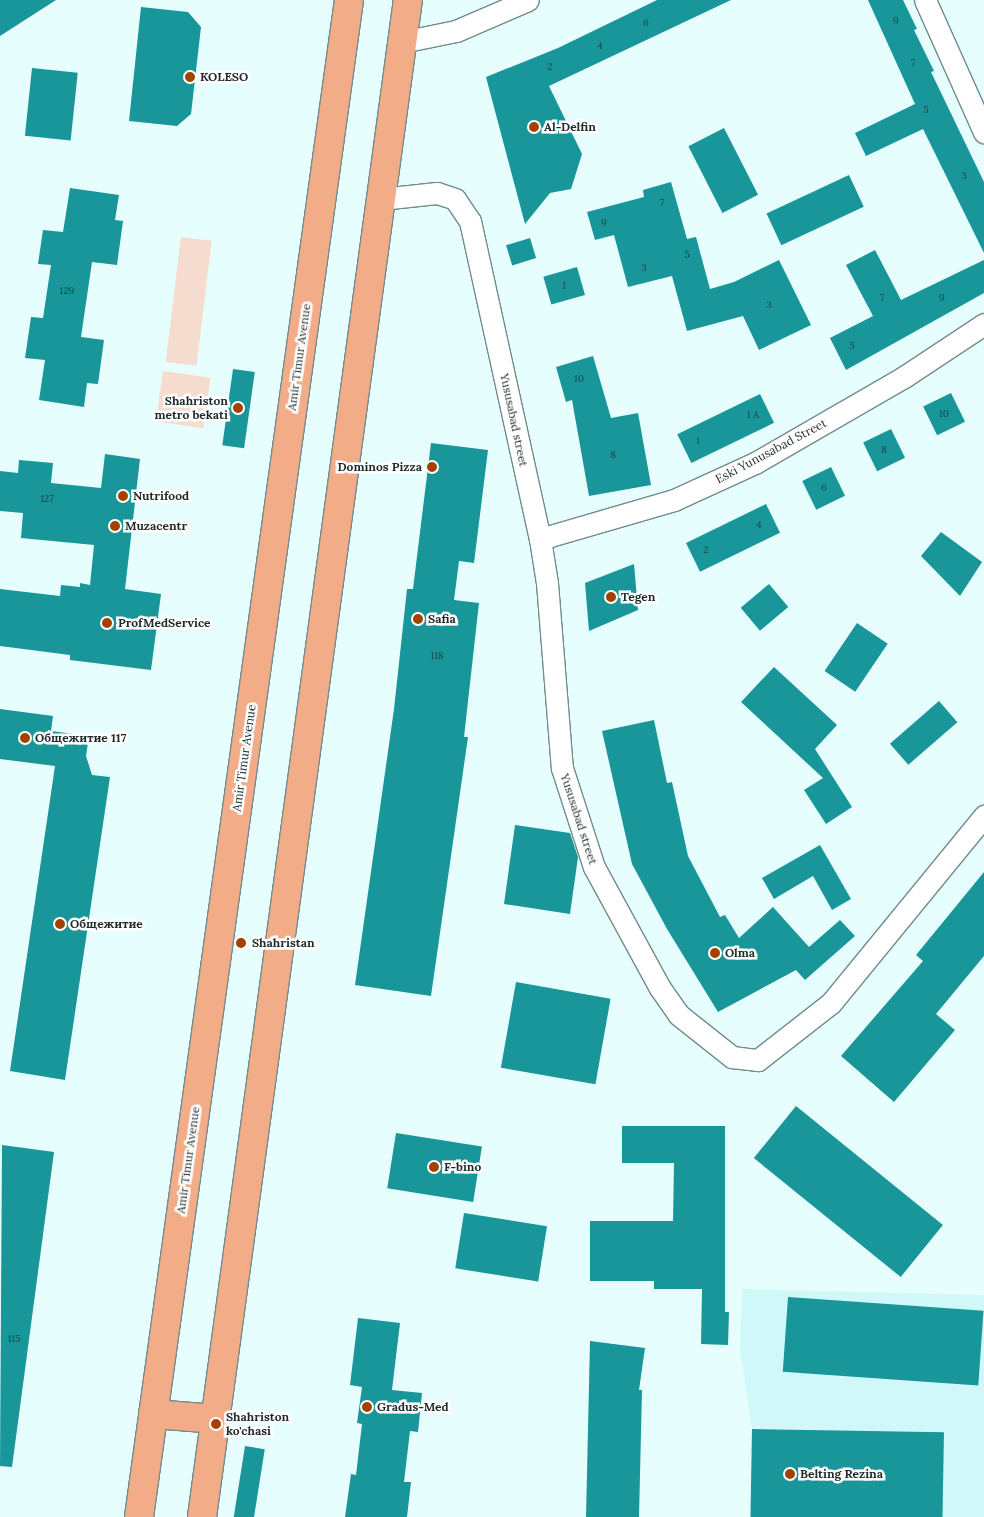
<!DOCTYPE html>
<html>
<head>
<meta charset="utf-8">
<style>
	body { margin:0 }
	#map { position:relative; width:984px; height:1517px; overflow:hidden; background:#e6fefe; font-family:Lora,serif }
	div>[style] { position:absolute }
	.built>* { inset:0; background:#d1f8f8 }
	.green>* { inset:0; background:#f6dbcf; transform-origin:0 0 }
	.building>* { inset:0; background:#189699; transform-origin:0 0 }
	.roads { filter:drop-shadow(1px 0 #718b8c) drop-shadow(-1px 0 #718b8c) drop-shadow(0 1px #718b8c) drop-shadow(0 -1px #718b8c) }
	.minor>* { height:21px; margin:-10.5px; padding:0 10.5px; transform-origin:10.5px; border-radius:10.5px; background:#fff }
	.primary>* { height:28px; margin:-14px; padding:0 14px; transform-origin:14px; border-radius:14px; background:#f2ac88 }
	.dots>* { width:14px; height:14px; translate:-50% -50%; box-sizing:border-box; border:2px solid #fff; border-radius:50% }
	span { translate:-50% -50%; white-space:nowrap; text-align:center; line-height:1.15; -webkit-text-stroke:5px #fff; paint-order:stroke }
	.number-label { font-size:10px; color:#1d4546 }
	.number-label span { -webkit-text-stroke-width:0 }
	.poi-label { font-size:12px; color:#1f2a2a; font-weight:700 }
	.left { translate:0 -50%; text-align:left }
	.right { translate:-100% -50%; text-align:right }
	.street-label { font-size:12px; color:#1f2a2a }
</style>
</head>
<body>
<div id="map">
	<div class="built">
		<div style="clip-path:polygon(742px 1289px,984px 1295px,984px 1517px,828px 1517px,828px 1430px,752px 1429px,740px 1350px)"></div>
	</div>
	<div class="green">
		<div style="left:181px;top:237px;width:31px;height:126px;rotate:7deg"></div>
		<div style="left:163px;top:371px;width:48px;height:51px;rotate:8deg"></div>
	</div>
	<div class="building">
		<div style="clip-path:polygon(0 0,56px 0,0 36px)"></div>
		<div style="clip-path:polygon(657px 0,731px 0,549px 86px,582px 154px,571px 189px,550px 193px,525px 224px,486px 77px,558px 48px)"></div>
		<div style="clip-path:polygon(868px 0,903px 0,917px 29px,914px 30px,934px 71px,931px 72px,984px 182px,984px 253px,923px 129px,866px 156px,855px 133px,915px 104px)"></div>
		<div style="clip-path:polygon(141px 7px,188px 12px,201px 27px,191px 114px,177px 126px,129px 121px)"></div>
		<div style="left:32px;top:68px;width:46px;height:68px;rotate:6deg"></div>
		<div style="left:724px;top:128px;width:75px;height:40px;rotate:63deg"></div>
		<div style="left:849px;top:175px;width:35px;height:91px;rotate:65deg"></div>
		<div style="clip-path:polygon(671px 182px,687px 239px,696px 237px,710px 289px,734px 282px,779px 260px,811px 325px,759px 350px,743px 316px,687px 331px,672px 276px,628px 287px,614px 235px,595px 240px,587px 212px,644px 197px,643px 190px)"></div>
		<div style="clip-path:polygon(70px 188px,119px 195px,115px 220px,123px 221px,117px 265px,92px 262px,81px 337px,104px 340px,98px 384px,87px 383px,84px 407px,39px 400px,45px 360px,25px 358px,31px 317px,43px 318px,51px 265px,38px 264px,43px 230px,63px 232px)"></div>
		<div style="left:530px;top:238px;width:21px;height:25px;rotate:73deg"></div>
		<div style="clip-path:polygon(875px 250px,901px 300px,984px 260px,984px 293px,846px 370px,830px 338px,873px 316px,846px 265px)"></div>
		<div style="left:577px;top:267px;width:29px;height:35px;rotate:74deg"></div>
		<div style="clip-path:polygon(593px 356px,611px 418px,638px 413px,651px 485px,589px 496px,572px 400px,566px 402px,556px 367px)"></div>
		<div style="left:233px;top:369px;width:22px;height:77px;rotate:8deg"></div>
		<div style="left:951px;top:393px;width:32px;height:31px;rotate:64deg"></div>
		<div style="left:760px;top:394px;width:32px;height:92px;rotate:64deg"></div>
		<div style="left:891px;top:429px;width:32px;height:31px;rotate:64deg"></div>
		<div style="clip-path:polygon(431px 443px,488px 450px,474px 563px,459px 561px,454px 600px,479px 603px,464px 737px,468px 737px,431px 996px,355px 985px,394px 709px,407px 589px,413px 589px)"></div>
		<div style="clip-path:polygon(105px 454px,140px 459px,125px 589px,161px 594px,151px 670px,70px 660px,70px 655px,0 646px,0 589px,60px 596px,61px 585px,80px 587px,80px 583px,90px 585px,94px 545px,21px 538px,23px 513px,0 511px,0 471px,18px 473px,19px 460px,53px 463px,51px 483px,101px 488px)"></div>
		<div style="left:831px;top:467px;width:32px;height:32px;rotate:64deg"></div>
		<div style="left:766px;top:504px;width:32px;height:89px;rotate:64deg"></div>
		<div style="clip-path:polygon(941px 532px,982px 562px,960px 596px,921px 556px)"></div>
		<div style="clip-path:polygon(634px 564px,638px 610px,589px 631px,585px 583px)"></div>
		<div style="left:769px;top:584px;width:30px;height:37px;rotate:50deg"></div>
		<div style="left:857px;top:623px;width:37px;height:58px;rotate:34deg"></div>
		<div style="clip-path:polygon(774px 667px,837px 725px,815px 749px,852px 807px,826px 824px,804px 790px,823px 778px,741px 702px)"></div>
		<div style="left:939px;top:701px;width:28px;height:65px;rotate:49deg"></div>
		<div style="clip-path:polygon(0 709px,53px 716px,51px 731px,89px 736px,86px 756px,92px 775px,110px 777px,65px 1080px,10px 1071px,55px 766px,0 759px)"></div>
		<div style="clip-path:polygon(654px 720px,667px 783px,672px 782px,688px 856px,720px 917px,725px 915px,739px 938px,773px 907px,809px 947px,840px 920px,855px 936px,805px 980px,796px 970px,718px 1012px,667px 929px,632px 864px,602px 731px)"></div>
		<div style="clip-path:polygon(515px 825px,570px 833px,578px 857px,570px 914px,504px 904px)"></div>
		<div style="clip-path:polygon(820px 845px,851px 899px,832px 910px,813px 876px,774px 899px,762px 878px)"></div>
		<div style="clip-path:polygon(984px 872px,984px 956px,936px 1014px,955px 1030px,894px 1102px,841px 1056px,923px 961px,916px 955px)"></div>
		<div style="left:516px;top:982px;width:96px;height:87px;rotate:10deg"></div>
		<div style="left:796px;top:1106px;width:189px;height:67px;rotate:39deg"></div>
		<div style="clip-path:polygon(622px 1126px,725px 1126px,725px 1312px,729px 1312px,728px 1345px,701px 1344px,702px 1289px,654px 1289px,654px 1281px,590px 1281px,590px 1221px,673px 1221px,674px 1163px,622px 1163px)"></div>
		<div style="left:396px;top:1133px;width:87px;height:56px;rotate:9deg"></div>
		<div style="clip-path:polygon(2px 1145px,54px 1152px,12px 1467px,0 1466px)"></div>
		<div style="left:464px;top:1213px;width:84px;height:56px;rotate:9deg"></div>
		<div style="left:788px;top:1297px;width:196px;height:75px;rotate:4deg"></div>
		<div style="clip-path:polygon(358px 1318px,400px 1323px,392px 1390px,422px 1393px,418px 1432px,410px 1431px,404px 1482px,411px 1482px,407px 1517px,345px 1517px,351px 1474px,356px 1475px,362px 1424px,357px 1423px,362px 1387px,350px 1385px)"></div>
		<div style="clip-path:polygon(590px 1341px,645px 1348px,639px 1390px,642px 1390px,639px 1517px,586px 1517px)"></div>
		<div style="left:752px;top:1429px;width:192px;height:88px;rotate:1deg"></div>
		<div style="left:245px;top:1446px;width:20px;height:72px;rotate:9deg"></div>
	</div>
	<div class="roads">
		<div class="minor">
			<div style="left:925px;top:0;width:145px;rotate:65.9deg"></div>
			<div style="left:402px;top:42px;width:55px;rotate:-11.5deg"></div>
			<div style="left:456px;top:31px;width:78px;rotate:-23.3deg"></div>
			<div style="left:381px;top:199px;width:56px;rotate:-6.1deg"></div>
			<div style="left:437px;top:193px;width:19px;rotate:18deg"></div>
			<div style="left:455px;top:199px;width:27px;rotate:56deg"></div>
			<div style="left:470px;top:221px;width:326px;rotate:77.6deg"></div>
			<div style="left:540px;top:539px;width:45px;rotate:81deg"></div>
			<div style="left:547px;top:583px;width:186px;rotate:85.4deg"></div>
			<div style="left:562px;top:768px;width:104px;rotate:72.1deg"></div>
			<div style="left:594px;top:867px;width:138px;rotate:61.4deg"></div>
			<div style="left:660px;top:988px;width:33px;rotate:55deg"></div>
			<div style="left:679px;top:1015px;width:68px;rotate:38.4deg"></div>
			<div style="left:732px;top:1057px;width:26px;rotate:7deg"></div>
			<div style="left:758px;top:1060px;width:93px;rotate:-38deg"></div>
			<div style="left:831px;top:1003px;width:242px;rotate:-50.7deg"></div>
			<div style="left:540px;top:539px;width:140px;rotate:-16.2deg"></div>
			<div style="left:674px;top:500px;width:89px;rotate:-24.6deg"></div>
			<div style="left:755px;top:463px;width:172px;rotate:-30deg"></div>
			<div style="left:904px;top:377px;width:96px;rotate:-33.5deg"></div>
		</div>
		<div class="primary">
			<div style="left:153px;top:1414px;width:64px;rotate:4.5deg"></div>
			<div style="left:139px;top:1517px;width:1531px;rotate:-82.12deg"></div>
			<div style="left:202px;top:1517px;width:1531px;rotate:-82.27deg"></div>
		</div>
	</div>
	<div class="dots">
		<div style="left:190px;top:77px;background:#a34100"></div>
		<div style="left:534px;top:127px;background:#a34100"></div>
		<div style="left:238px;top:408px;background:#a34100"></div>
		<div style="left:432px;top:467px;background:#a34100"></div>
		<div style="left:123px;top:496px;background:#a34100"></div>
		<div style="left:115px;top:526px;background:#a34100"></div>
		<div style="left:611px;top:597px;background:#a34100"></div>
		<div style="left:418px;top:619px;background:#a34100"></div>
		<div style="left:107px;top:623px;background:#a34100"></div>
		<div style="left:25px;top:738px;background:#a34100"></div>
		<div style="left:60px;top:924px;background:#a34100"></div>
		<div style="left:241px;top:943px;background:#a34100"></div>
		<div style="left:715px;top:953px;background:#a34100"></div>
		<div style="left:434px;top:1167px;background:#a34100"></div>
		<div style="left:367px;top:1407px;background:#a34100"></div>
		<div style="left:216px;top:1424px;background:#a34100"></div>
		<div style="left:790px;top:1474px;background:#a34100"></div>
	</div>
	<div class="number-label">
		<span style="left:896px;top:21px">9</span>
		<span style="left:646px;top:23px">6</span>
		<span style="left:600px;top:46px">4</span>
		<span style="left:913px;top:63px">7</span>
		<span style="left:550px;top:67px">2</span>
		<span style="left:926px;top:110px">5</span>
		<span style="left:964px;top:176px">3</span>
		<span style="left:662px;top:203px">7</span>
		<span style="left:604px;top:223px">9</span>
		<span style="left:687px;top:255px">5</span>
		<span style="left:644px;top:268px">3</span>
		<span style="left:564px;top:286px">1</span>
		<span style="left:67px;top:291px">129</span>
		<span style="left:882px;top:298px">7</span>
		<span style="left:942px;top:298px">9</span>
		<span style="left:769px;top:305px">3</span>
		<span style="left:852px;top:346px">5</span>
		<span style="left:579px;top:379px">10</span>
		<span style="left:944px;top:414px">10</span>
		<span style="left:753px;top:415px">1 A</span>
		<span style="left:698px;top:441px">1</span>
		<span style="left:884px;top:450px">8</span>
		<span style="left:613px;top:455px">8</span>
		<span style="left:824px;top:488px">6</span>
		<span style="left:47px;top:499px">127</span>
		<span style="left:759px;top:525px">4</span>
		<span style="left:706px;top:550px">2</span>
		<span style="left:437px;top:656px">118</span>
		<span style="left:14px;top:1339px">115</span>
	</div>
	<div class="poi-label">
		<span class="left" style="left:200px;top:77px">KOLESO</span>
		<span class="left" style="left:544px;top:127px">Al-Delfin</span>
		<span class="right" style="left:228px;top:408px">Shahriston<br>metro bekati</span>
		<span class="right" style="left:422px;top:467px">Dominos Pizza</span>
		<span class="left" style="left:133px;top:496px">Nutrifood</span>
		<span class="left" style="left:125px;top:526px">Muzacentr</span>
		<span class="left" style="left:621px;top:597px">Tegen</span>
		<span class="left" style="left:428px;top:619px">Safia</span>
		<span class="left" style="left:118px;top:623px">ProfMedService</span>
		<span class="left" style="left:35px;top:738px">Общежитие 117</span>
		<span class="left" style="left:70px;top:924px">Общежитие</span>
		<span class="left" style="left:252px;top:943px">Shahristan</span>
		<span class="left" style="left:725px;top:953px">Olma</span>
		<span class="left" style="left:444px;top:1167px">F-bino</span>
		<span class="left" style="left:377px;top:1407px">Gradus-Med</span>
		<span class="left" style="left:226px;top:1424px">Shahriston<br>ko'chasi</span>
		<span class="left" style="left:800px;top:1474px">Belting Rezina</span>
	</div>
	<div class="street-label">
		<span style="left:299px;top:357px;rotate:-82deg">Amir Timur Avenue</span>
		<span style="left:514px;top:420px;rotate:78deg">Yususabad street</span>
		<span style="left:771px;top:451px;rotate:-28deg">Eski Yunusabad Street</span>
		<span style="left:244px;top:758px;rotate:-82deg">Amir Timur Avenue</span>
		<span style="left:579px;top:819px;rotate:72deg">Yususabad street</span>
		<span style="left:188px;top:1160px;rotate:-82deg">Amir Timur Avenue</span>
	</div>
</div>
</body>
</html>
